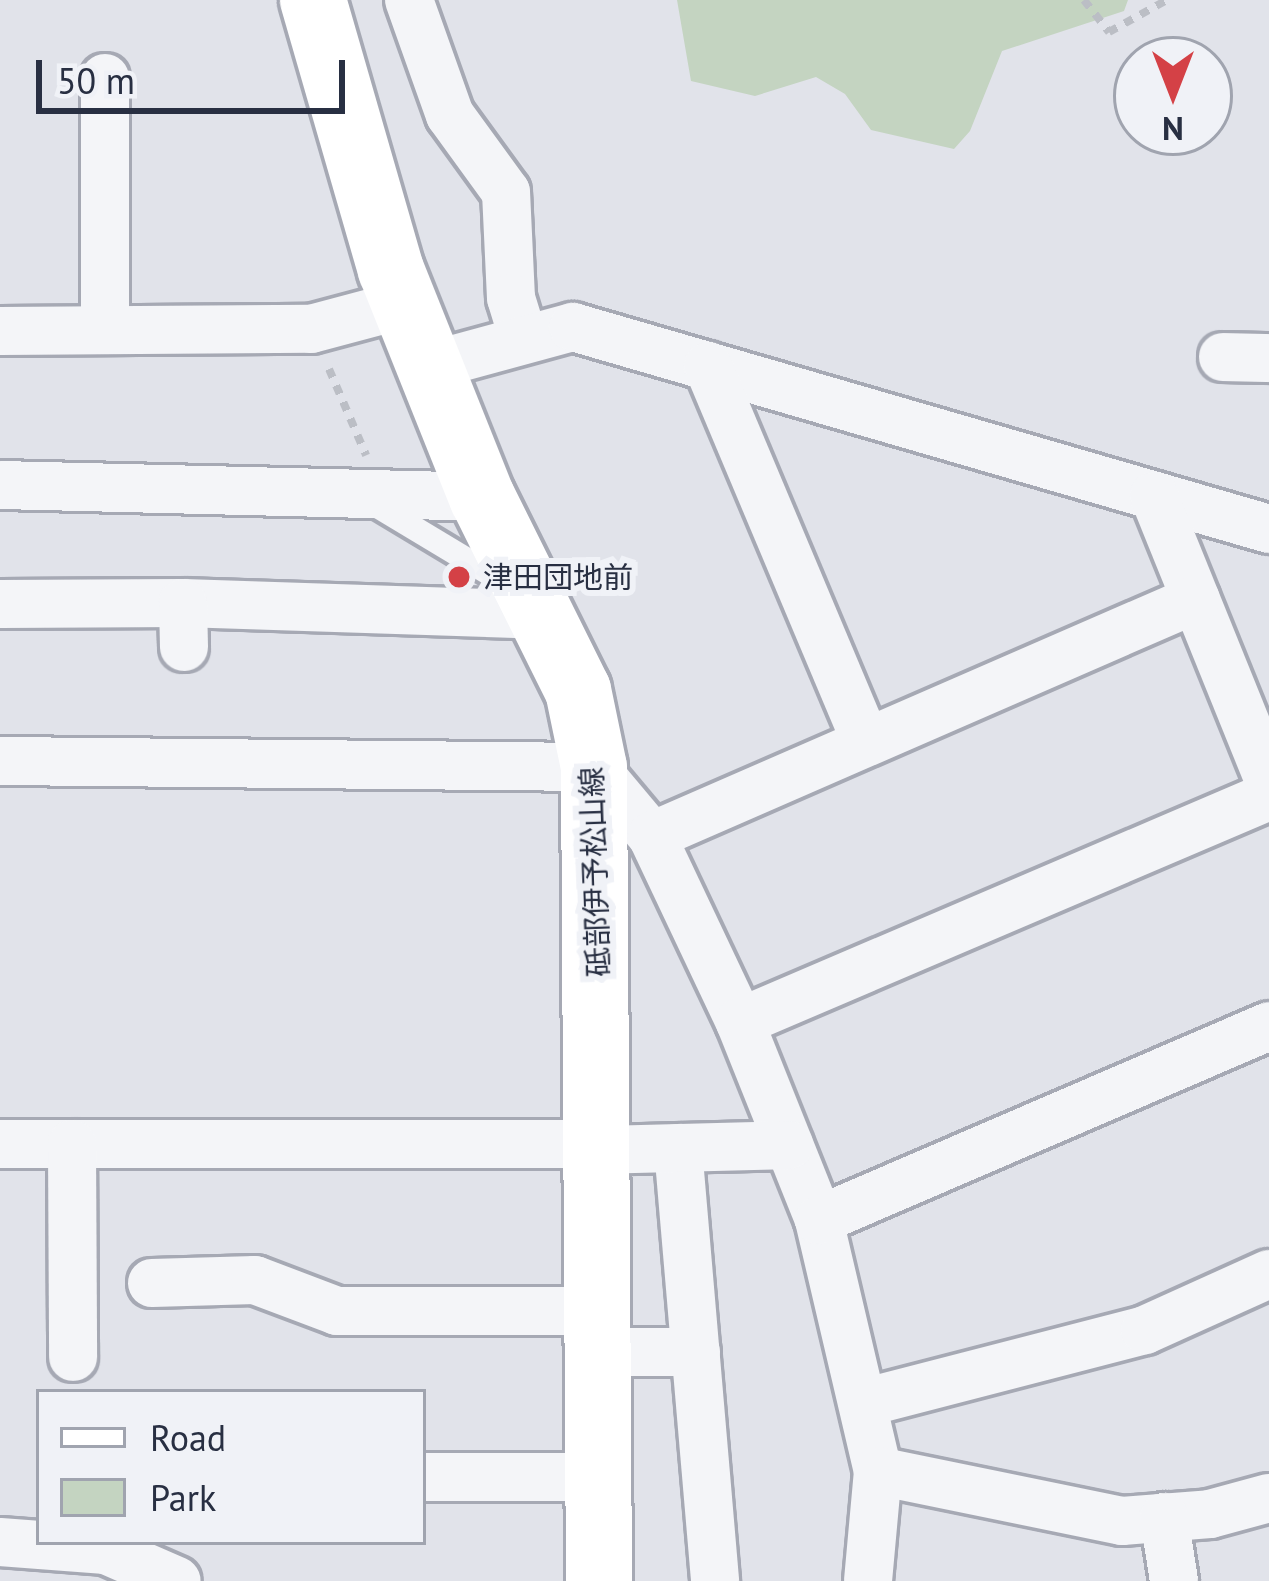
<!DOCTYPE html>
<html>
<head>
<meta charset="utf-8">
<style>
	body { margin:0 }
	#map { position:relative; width:1269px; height:1581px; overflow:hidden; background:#e1e3ea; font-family:"PT Sans","Noto Sans JP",sans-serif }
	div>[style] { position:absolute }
	.green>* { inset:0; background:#c4d4c1 }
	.path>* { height:8px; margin-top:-4px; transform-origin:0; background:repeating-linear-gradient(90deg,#bbbec5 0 9px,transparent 0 18px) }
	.roads { filter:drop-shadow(3px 0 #a6a9b4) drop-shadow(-3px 0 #a6a9b4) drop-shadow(0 3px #a6a9b4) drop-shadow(0 -3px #a6a9b4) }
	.service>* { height:24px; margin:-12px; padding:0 12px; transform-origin:12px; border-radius:12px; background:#f4f5f8 }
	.minor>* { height:48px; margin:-24px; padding:0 24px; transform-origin:24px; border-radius:24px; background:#f4f5f8 }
	.secondary>* { height:66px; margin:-33px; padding:0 33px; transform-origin:33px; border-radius:33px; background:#fff }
	.dots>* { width:33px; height:33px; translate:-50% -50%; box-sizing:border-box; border:6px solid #f0f2f7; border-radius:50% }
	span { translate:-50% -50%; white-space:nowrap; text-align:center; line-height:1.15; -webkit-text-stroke:12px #f0f2f7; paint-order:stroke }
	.poi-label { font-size:30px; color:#282f42 }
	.left { translate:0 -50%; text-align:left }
	.street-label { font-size:30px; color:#282f42 }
	.legend { position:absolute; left:36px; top:1389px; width:390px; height:156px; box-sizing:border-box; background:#f0f2f7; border:3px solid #a0a4af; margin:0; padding:15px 21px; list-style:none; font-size:36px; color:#282f42 }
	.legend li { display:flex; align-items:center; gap:24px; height:60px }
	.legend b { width:60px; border:3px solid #a0a4af }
	.north { position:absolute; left:1113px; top:36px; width:120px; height:120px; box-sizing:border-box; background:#f0f2f7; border:3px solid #a0a4af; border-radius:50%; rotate:180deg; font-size:33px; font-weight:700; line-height:48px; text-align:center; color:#282f42 }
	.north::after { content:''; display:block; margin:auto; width:42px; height:54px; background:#d44146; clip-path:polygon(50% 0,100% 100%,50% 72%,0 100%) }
	.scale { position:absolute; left:36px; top:60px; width:309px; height:54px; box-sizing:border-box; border:6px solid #282f42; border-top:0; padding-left:15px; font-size:36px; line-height:42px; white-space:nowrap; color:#282f42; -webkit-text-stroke:9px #f0f2f7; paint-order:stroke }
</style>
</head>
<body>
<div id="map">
	<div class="green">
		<div style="clip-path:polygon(677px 0,1128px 0,1124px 11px,1002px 51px,970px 131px,954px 149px,871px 130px,845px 94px,816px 77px,755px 96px,691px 81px)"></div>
	</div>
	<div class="path">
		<div style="left:1084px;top:0;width:41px;rotate:52deg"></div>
		<div style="left:1109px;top:32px;width:66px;rotate:-28.9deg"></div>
		<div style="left:329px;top:369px;width:94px;rotate:66.7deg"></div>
	</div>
	<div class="roads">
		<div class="service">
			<div style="left:374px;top:504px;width:152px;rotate:31deg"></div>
		</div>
		<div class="minor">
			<div style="left:409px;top:0;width:122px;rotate:70.4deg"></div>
			<div style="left:450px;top:115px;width:95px;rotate:54deg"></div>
			<div style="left:506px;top:192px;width:106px;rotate:87.3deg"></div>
			<div style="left:511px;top:298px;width:41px;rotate:72.9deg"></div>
			<div style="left:105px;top:78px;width:252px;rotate:90deg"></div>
			<div style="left:0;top:331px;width:311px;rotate:-0.4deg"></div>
			<div style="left:311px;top:329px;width:97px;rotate:-14.9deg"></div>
			<div style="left:1223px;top:357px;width:46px;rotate:1.2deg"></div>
			<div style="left:429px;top:366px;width:149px;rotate:-15.2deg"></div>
			<div style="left:573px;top:327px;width:725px;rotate:16.18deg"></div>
			<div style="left:708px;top:366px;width:406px;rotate:67.2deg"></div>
			<div style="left:0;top:485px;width:482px;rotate:1.4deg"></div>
			<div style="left:1154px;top:496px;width:306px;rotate:68deg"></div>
			<div style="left:183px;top:603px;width:356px;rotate:1.9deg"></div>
			<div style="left:0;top:604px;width:183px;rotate:-0.3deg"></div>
			<div style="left:183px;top:603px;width:44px;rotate:88.7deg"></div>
			<div style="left:0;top:761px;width:594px;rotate:0.58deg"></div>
			<div style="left:594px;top:767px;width:90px;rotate:50deg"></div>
			<div style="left:652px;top:836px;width:206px;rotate:64.7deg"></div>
			<div style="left:740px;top:1022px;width:213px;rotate:68.2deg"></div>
			<div style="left:819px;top:1220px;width:258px;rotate:76.8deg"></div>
			<div style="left:878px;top:1471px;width:110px;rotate:95.2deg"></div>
			<div style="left:652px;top:836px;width:593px;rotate:-23.54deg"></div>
			<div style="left:740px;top:1022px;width:575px;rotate:-23.13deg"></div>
			<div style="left:0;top:1144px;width:599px"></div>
			<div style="left:72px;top:1144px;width:213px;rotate:89.7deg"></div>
			<div style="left:678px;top:1148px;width:435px;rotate:85.1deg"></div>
			<div style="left:599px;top:1150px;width:190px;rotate:-1.5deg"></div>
			<div style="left:819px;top:1220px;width:490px;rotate:-23.3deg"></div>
			<div style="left:152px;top:1283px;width:103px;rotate:-1.7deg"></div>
			<div style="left:255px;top:1280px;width:88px;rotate:20.7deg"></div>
			<div style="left:337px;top:1311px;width:262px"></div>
			<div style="left:599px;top:1352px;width:97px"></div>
			<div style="left:863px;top:1403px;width:291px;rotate:-14.5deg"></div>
			<div style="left:1145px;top:1330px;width:136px;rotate:-24.3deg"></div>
			<div style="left:878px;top:1471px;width:249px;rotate:11.6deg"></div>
			<div style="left:1122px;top:1521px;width:88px;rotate:-4.5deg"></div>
			<div style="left:1210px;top:1514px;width:61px;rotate:-15.2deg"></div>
			<div style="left:423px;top:1477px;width:176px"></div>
			<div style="left:1164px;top:1517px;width:65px;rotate:81.1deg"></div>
			<div style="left:0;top:1542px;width:106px;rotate:4.3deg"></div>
			<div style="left:106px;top:1550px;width:77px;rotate:23.6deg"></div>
		</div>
		<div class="secondary">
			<div style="left:313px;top:0;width:281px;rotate:73.9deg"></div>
			<div style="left:391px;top:270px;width:245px;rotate:68.2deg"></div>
			<div style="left:482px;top:497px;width:216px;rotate:63.6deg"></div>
			<div style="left:578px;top:690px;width:79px;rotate:78.3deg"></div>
			<div style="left:594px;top:767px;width:814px;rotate:89.65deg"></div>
		</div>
	</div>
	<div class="dots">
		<div style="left:459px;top:577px;background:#d44146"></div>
	</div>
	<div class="poi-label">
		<span class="left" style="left:483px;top:577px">津田団地前</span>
	</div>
	<div class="street-label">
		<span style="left:595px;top:872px;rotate:-92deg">砥部伊予松山線</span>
	</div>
	<ul class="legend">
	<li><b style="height:15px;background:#fff"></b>Road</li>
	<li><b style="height:33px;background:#c4d4c1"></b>Park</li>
	</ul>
	<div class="north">N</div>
	<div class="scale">50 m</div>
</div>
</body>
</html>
